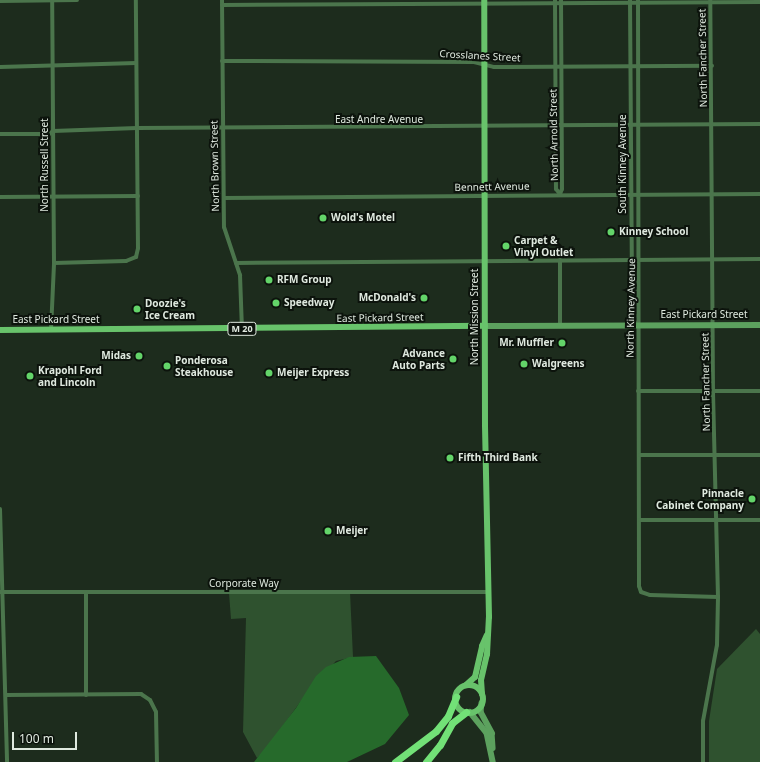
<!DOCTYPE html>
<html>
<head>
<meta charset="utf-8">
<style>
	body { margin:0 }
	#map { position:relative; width:760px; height:762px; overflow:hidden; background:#1d2c1d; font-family:"Noto Sans",sans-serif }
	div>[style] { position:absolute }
	.green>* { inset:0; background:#2f522f }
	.water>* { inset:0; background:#266a2b }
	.minor>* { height:4px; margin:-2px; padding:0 2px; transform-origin:2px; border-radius:2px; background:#4b754c }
	.secondary>* { height:5.5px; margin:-2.75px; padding:0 2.75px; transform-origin:2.75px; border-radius:2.75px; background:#5ca15e }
	.primary>* { height:6px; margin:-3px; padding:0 3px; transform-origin:3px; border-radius:3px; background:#68c36b }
	.primary>.ring { margin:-3px; padding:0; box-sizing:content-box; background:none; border:6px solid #68c36b; border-radius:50% }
	.motorway>* { height:7px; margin:-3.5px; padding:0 3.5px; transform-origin:3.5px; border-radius:3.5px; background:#72e177 }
	.dots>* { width:11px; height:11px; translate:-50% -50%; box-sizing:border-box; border:2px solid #0c130c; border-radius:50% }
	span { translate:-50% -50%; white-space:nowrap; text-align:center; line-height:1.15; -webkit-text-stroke:4px #0c130c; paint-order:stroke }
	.shield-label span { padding:1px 3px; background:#0c130c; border:1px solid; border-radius:3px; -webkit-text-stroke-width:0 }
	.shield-label { font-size:9px; color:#dfe9df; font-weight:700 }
	.street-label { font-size:10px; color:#dfe9df }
	.poi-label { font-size:10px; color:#dfe9df; font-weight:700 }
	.left { translate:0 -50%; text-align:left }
	.right { translate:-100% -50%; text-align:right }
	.scale { position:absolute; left:12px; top:732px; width:65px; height:18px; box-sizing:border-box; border:2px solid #dfe9df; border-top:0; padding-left:5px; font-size:12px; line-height:14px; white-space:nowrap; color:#dfe9df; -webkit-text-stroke:3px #0c130c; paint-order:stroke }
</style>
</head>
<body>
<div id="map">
	<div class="green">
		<div style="clip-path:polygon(350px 592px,353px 657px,336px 661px,303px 698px,267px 748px,257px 758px,243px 732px,246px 618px,231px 619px,229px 593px)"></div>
		<div style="clip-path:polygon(756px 629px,760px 634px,760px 762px,709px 762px,709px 721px,717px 669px)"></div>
	</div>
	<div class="water">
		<div style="clip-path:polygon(376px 656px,399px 688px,409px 715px,385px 744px,347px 762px,254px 762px,296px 708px,316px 676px,326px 667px,349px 657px)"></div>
	</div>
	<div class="minor">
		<div style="left:222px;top:0;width:227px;rotate:89.5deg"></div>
		<div style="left:224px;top:227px;width:51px;rotate:71.6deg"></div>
		<div style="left:240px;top:275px;width:54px;rotate:87.9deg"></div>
		<div style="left:555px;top:0;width:189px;rotate:89.7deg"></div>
		<div style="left:556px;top:189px;width:6px;rotate:51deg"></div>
		<div style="left:630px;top:0;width:317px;rotate:89.6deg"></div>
		<div style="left:632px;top:317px;width:10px;rotate:61deg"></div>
		<div style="left:638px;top:0;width:586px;rotate:89.9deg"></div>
		<div style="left:639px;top:586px;width:6px;rotate:72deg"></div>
		<div style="left:641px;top:592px;width:9px;rotate:18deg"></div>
		<div style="left:650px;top:595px;width:68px;rotate:1.7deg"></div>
		<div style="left:0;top:1px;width:77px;rotate:-0.7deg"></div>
		<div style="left:222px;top:5px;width:538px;rotate:-0.32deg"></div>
		<div style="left:222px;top:61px;width:252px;rotate:0.2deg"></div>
		<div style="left:474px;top:62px;width:21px;rotate:14deg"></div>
		<div style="left:494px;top:67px;width:218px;rotate:-0.3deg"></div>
		<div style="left:0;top:67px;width:136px;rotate:-1.7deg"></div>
		<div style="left:0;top:134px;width:49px"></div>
		<div style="left:49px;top:134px;width:5px;rotate:-37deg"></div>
		<div style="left:53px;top:131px;width:84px;rotate:-2deg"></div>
		<div style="left:137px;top:128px;width:623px;rotate:-0.37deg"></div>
		<div style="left:560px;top:194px;width:5px;rotate:-68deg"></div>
		<div style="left:562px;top:189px;width:189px;rotate:-90.3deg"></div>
		<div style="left:0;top:197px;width:138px;rotate:-0.4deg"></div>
		<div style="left:224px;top:198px;width:536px;rotate:-0.43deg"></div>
		<div style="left:54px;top:263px;width:72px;rotate:-1.6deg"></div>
		<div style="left:126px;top:261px;width:11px;rotate:-22deg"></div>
		<div style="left:136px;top:257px;width:9px;rotate:-77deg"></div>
		<div style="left:138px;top:248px;width:248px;rotate:-90.5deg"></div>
		<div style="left:236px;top:263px;width:524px;rotate:-0.44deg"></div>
		<div style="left:560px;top:326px;width:66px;rotate:-90deg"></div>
		<div style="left:51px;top:330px;width:67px;rotate:-87.4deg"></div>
		<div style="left:54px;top:263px;width:263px;rotate:-90.4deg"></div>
		<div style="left:638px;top:391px;width:122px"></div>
		<div style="left:640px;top:455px;width:120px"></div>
		<div style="left:0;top:509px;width:253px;rotate:88.4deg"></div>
		<div style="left:640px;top:520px;width:120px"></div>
		<div style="left:0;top:592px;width:489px"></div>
		<div style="left:6px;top:695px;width:135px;rotate:-0.4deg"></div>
		<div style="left:141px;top:694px;width:11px;rotate:34deg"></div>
		<div style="left:150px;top:700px;width:13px;rotate:63deg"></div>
		<div style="left:156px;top:712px;width:50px;rotate:88.9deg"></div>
		<div style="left:86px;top:695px;width:103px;rotate:-90deg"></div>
		<div style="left:703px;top:762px;width:41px;rotate:-90deg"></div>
		<div style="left:703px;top:721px;width:77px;rotate:-79.6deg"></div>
		<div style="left:717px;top:645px;width:48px;rotate:-88.8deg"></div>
		<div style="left:718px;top:597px;width:207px;rotate:-91.4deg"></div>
		<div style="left:713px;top:390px;width:390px;rotate:-90.4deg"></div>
	</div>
	<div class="secondary">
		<div style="left:485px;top:326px;width:275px;rotate:-0.2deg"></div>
		<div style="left:482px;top:703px;width:9px;rotate:96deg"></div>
		<div style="left:481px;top:712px;width:24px;rotate:62deg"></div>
		<div style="left:492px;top:733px;width:15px;rotate:86deg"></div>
		<div style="left:470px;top:712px;width:27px;rotate:51deg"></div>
		<div style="left:487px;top:733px;width:30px;rotate:78deg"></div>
	</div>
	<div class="primary">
		<div style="left:0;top:330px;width:485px;rotate:-0.5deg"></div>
		<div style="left:466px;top:685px;width:12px;rotate:-42deg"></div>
		<div style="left:475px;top:677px;width:32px;rotate:-77deg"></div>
		<div style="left:482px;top:646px;width:12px;rotate:-66deg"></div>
		<div class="ring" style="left:455px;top:685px;width:22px;height:22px"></div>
		<div style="left:482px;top:694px;width:14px;rotate:-94deg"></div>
		<div style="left:481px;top:680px;width:27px;rotate:-77deg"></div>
		<div style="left:487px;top:654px;width:37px;rotate:-87deg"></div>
		<div style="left:489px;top:617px;width:192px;rotate:-91.2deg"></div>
		<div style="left:485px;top:425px;width:425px;rotate:-90.1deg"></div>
	</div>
	<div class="motorway">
		<div style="left:395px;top:762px;width:51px;rotate:-37.1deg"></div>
		<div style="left:436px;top:731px;width:19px;rotate:-51deg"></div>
		<div style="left:448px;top:716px;width:21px;rotate:-67deg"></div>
		<div style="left:426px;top:762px;width:22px;rotate:-51deg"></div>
		<div style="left:440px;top:745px;width:25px;rotate:-61deg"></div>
		<div style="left:452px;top:723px;width:18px;rotate:-38deg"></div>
	</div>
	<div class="dots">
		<div style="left:323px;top:218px;background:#63d469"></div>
		<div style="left:611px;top:232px;background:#63d469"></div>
		<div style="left:506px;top:246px;background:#63d469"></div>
		<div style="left:269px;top:280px;background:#63d469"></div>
		<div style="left:424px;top:298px;background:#63d469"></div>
		<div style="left:276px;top:303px;background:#63d469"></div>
		<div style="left:137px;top:309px;background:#63d469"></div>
		<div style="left:562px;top:343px;background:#63d469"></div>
		<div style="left:139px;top:356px;background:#63d469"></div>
		<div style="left:453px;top:359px;background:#63d469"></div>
		<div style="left:524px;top:364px;background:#63d469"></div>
		<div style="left:167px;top:366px;background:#63d469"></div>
		<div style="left:269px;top:373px;background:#63d469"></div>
		<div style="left:30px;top:376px;background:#63d469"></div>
		<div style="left:450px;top:458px;background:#63d469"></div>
		<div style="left:752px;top:499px;background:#63d469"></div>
		<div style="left:328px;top:531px;background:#63d469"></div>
	</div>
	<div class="shield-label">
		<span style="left:242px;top:329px">M 20</span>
	</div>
	<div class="street-label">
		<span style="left:480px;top:56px;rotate:3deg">Crosslanes Street</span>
		<span style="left:703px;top:58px;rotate:-91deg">North Fancher Street</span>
		<span style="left:379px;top:120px">East Andre Avenue</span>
		<span style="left:554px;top:135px;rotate:-91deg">North Arnold Street</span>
		<span style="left:623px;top:164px;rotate:-90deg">South Kinney Avenue</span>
		<span style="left:45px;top:165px;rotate:-90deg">North Russell Street</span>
		<span style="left:215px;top:166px;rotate:-91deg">North Brown Street</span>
		<span style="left:492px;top:187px;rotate:-1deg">Bennett Avenue</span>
		<span style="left:631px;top:308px;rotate:-89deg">North Kinney Avenue</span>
		<span style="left:704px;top:315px">East Pickard Street</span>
		<span style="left:475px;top:317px;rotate:-90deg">North Mission Street</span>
		<span style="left:380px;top:318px;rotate:-1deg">East Pickard Street</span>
		<span style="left:56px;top:320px">East Pickard Street</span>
		<span style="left:706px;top:382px;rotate:-91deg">North Fancher Street</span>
		<span style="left:244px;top:584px">Corporate Way</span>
	</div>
	<div class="poi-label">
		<span class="left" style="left:331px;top:218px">Wold's Motel</span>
		<span class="left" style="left:619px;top:232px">Kinney School</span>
		<span class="left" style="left:514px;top:246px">Carpet &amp;<br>Vinyl Outlet</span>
		<span class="left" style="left:277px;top:280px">RFM Group</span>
		<span class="right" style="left:416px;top:298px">McDonald's</span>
		<span class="left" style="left:145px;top:309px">Doozie's<br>Ice Cream</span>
		<span class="left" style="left:284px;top:303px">Speedway</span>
		<span class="right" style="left:554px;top:343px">Mr. Muffler</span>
		<span class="right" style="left:445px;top:359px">Advance<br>Auto Parts</span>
		<span class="right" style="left:131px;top:356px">Midas</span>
		<span class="left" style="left:175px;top:366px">Ponderosa<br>Steakhouse</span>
		<span class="left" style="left:532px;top:364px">Walgreens</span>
		<span class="left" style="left:38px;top:376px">Krapohl Ford<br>and Lincoln</span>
		<span class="left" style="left:277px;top:373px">Meijer Express</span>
		<span class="left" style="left:458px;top:458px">Fifth Third Bank</span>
		<span class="right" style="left:744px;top:499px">Pinnacle<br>Cabinet Company</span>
		<span class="left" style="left:336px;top:531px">Meijer</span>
	</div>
	<div class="scale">100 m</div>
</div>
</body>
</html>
